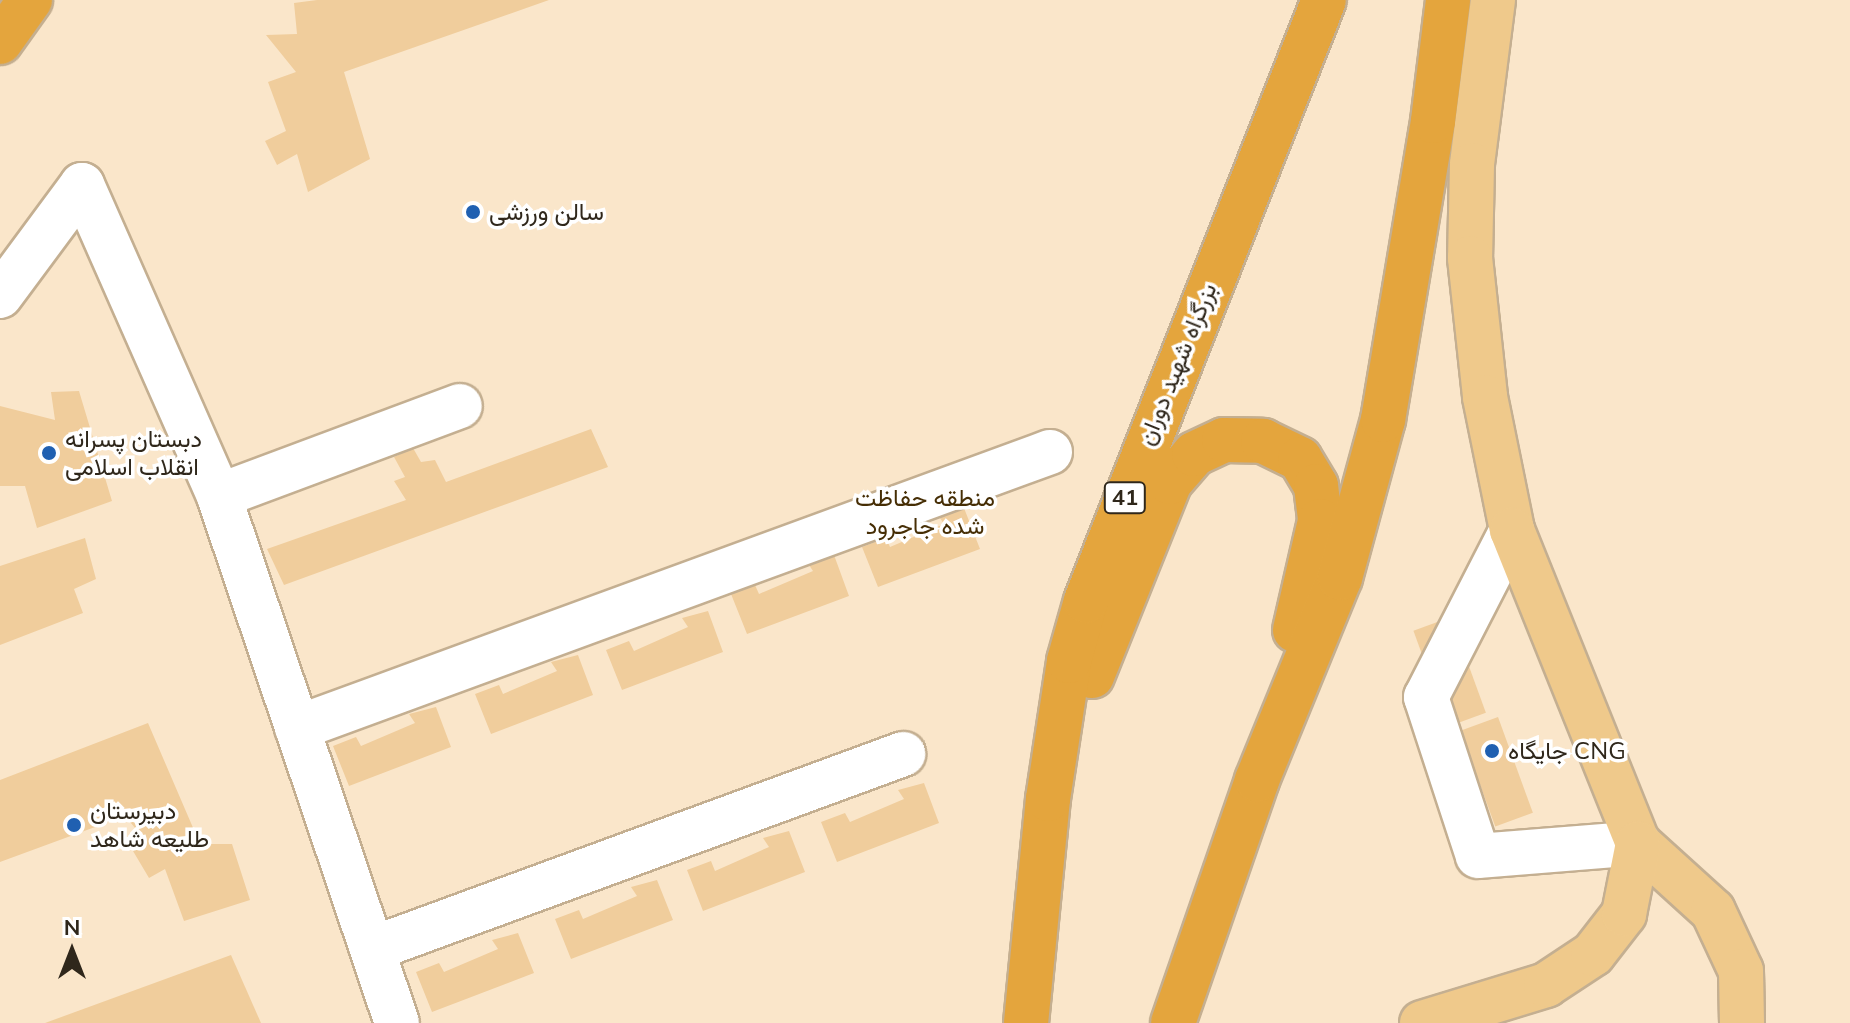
<!DOCTYPE html>
<html>
<head>
<meta charset="utf-8">
<style>
	body { margin:0 }
	#map { position:relative; width:1850px; height:1023px; overflow:hidden; background:#fefaf3; font-family:Mulish,Vazirmatn,sans-serif }
	div>[style] { position:absolute }
	.green>* { inset:0; background:#fae6ca; transform-origin:0 0 }
	.building>* { inset:0; background:#f0cd9c; transform-origin:0 0 }
	.roads { filter:drop-shadow(2px 0 #c4af91) drop-shadow(-2px 0 #c4af91) drop-shadow(0 2px #c4af91) drop-shadow(0 -2px #c4af91) }
	.minor>* { height:44px; margin:-22px; padding:0 22px; transform-origin:22px; border-radius:22px; background:#fff }
	.major>* { height:44px; margin:-22px; padding:0 22px; transform-origin:22px; border-radius:22px; background:#efc98b }
	.highway>* { height:44px; margin:-22px; padding:0 22px; transform-origin:22px; border-radius:22px; background:#e4a53d }
	.dots>* { width:22px; height:22px; translate:-50% -50%; box-sizing:border-box; border:4px solid #fff; border-radius:50% }
	span { translate:-50% -50%; white-space:nowrap; text-align:center; line-height:1.15; -webkit-text-stroke:7px #fff; paint-order:stroke }
	.shield-label span { padding:2px 6px; background:#fff; border:2px solid; border-radius:6px; -webkit-text-stroke-width:0 }
	.shield-label { font-size:22px; color:#2f271b; font-weight:700 }
	.poi-label { font-size:24px; color:#2f271b }
	.left { translate:0 -50%; text-align:left }
	.street-label { font-size:24px; color:#2f271b }
	.park-label { font-size:24px; color:#462e05 }
	.north { position:absolute; left:32px; top:911px; width:80px; height:80px; -webkit-text-stroke:6px #fff; paint-order:stroke; rotate:0deg; font-size:22px; font-weight:700; line-height:32px; text-align:center; color:#2f271b }
	.north::after { content:''; display:block; margin:auto; width:28px; height:36px; background:#2f271b; clip-path:polygon(50% 0,100% 100%,50% 72%,0 100%) }
</style>
</head>
<body>
<div id="map">
	<div class="green">
		<div style="left:0;top:0;width:1850px;height:1023px"></div>
	</div>
	<div class="building">
		<div style="clip-path:polygon(317px 0,549px 0,344px 72px,370px 159px,308px 192px,297px 154px,277px 165px,265px 141px,286px 131px,268px 82px,296px 72px,266px 35px,297px 34px,294px 3px)"></div>
		<div style="clip-path:polygon(79px 391px,112px 501px,37px 528px,25px 486px,0 486px,0 406px,55px 420px,51px 392px)"></div>
		<div style="clip-path:polygon(591px 429px,608px 467px,284px 585px,267px 549px,406px 500px,394px 481px,405px 477px,394px 457px,413px 448px,421px 462px,435px 460px,446px 482px)"></div>
		<div style="clip-path:polygon(964px 508px,980px 549px,878px 587px,862px 547px,886px 538px,890px 547px,944px 524px,938px 515px)"></div>
		<div style="clip-path:polygon(85px 538px,96px 579px,74px 589px,83px 613px,0 645px,0 566px)"></div>
		<div style="clip-path:polygon(834px 555px,849px 596px,747px 634px,731px 594px,755px 585px,759px 594px,813px 571px,807px 562px)"></div>
		<div style="clip-path:polygon(708px 611px,723px 652px,622px 690px,606px 650px,629px 641px,634px 651px,688px 627px,682px 618px)"></div>
		<div style="left:1451px;top:617px;width:102px;height:40px;rotate:70deg"></div>
		<div style="clip-path:polygon(578px 655px,593px 695px,491px 734px,475px 694px,499px 685px,503px 694px,557px 671px,551px 662px)"></div>
		<div style="clip-path:polygon(436px 707px,451px 747px,349px 786px,333px 746px,356px 737px,361px 746px,415px 723px,409px 714px)"></div>
		<div style="left:1498px;top:717px;width:102px;height:40px;rotate:70deg"></div>
		<div style="clip-path:polygon(148px 723px,200px 844px,232px 844px,250px 900px,184px 921px,165px 869px,149px 878px,133px 851px,147px 842px,125px 816px,0 862px,0 780px)"></div>
		<div style="clip-path:polygon(924px 783px,939px 823px,837px 862px,821px 822px,845px 813px,850px 822px,904px 799px,898px 790px)"></div>
		<div style="clip-path:polygon(789px 831px,805px 872px,703px 911px,687px 870px,711px 861px,715px 871px,769px 847px,763px 838px)"></div>
		<div style="clip-path:polygon(657px 880px,673px 920px,571px 959px,555px 919px,579px 910px,583px 919px,637px 896px,631px 887px)"></div>
		<div style="clip-path:polygon(518px 933px,534px 973px,432px 1012px,416px 972px,439px 963px,444px 972px,498px 949px,492px 940px)"></div>
		<div style="clip-path:polygon(231px 955px,261px 1023px,45px 1023px)"></div>
	</div>
	<div class="roads">
		<div class="minor">
			<div style="left:0;top:296px;width:138px;rotate:-53.5deg"></div>
			<div style="left:82px;top:185px;width:340px;rotate:66.2deg"></div>
			<div style="left:219px;top:496px;width:556px;rotate:71.34deg"></div>
			<div style="left:219px;top:496px;width:257px;rotate:-20.5deg"></div>
			<div style="left:1512px;top:530px;width:188px;rotate:117.2deg"></div>
			<div style="left:1426px;top:697px;width:167px;rotate:71.9deg"></div>
			<div style="left:1478px;top:856px;width:161px;rotate:-4.6deg"></div>
			<div style="left:297px;top:728px;width:802px;rotate:-20.13deg"></div>
			<div style="left:372px;top:949px;width:566px;rotate:-20.16deg"></div>
		</div>
		<div class="major">
			<div style="left:1493px;top:0;width:166px;rotate:97.3deg"></div>
			<div style="left:1472px;top:165px;width:93px;rotate:91.2deg"></div>
			<div style="left:1470px;top:258px;width:140px;rotate:83.8deg"></div>
			<div style="left:1485px;top:397px;width:136px;rotate:78.5deg"></div>
			<div style="left:1512px;top:530px;width:337px;rotate:68.1deg"></div>
			<div style="left:1638px;top:843px;width:101px;rotate:42.2deg"></div>
			<div style="left:1713px;top:911px;width:66px;rotate:65deg"></div>
			<div style="left:1741px;top:971px;width:52px;rotate:88.9deg"></div>
			<div style="left:1422px;top:1023px;width:130px;rotate:-17deg"></div>
			<div style="left:1546px;top:985px;width:56px;rotate:-33.4deg"></div>
			<div style="left:1593px;top:954px;width:51px;rotate:-52.2deg"></div>
			<div style="left:1624px;top:914px;width:72px;rotate:-78.8deg"></div>
		</div>
		<div class="highway">
			<div style="left:0;top:42px;width:52px;rotate:-54.5deg"></div>
			<div style="left:1092px;top:676px;width:209px;rotate:-68.1deg"></div>
			<div style="left:1170px;top:482px;width:37px;rotate:-49deg"></div>
			<div style="left:1194px;top:454px;width:33px;rotate:-25deg"></div>
			<div style="left:1224px;top:440px;width:39px;rotate:1deg"></div>
			<div style="left:1263px;top:441px;width:41px;rotate:25.9deg"></div>
			<div style="left:1300px;top:459px;width:31px;rotate:59deg"></div>
			<div style="left:1316px;top:486px;width:35px;rotate:83deg"></div>
			<div style="left:1320px;top:521px;width:112px;rotate:102.9deg"></div>
			<div style="left:1026px;top:1023px;width:225px;rotate:-84.4deg"></div>
			<div style="left:1048px;top:799px;width:140px;rotate:-81.3deg"></div>
			<div style="left:1069px;top:661px;width:62px;rotate:-74.2deg"></div>
			<div style="left:1086px;top:601px;width:646px;rotate:-68.4deg"></div>
			<div style="left:1173px;top:1023px;width:257px;rotate:-70.9deg"></div>
			<div style="left:1257px;top:780px;width:218px;rotate:-67.7deg"></div>
			<div style="left:1340px;top:578px;width:164px;rotate:-74.8deg"></div>
			<div style="left:1383px;top:420px;width:303px;rotate:-80.5deg"></div>
			<div style="left:1433px;top:121px;width:122px;rotate:-82.9deg"></div>
		</div>
	</div>
	<div class="dots">
		<div style="left:473px;top:212px;background:#2060b1"></div>
		<div style="left:49px;top:453px;background:#2060b1"></div>
		<div style="left:1492px;top:751px;background:#2060b1"></div>
		<div style="left:74px;top:825px;background:#2060b1"></div>
	</div>
	<div class="shield-label">
		<span style="left:1125px;top:498px">41</span>
	</div>
	<div class="poi-label">
		<span class="left" style="left:489px;top:212px">سالن ورزشی</span>
		<span class="left" style="left:65px;top:453px">دبستان پسرانه<br>انقلاب اسلامی</span>
		<span class="left" style="left:1508px;top:751px">جایگاه CNG</span>
		<span class="left" style="left:90px;top:825px">دبیرستان<br>طلیعه شاهد</span>
	</div>
	<div class="street-label">
		<span style="left:1177px;top:364px;rotate:-68deg">بزرگراه شهید دوران</span>
	</div>
	<div class="park-label">
		<span style="left:925px;top:512px">منطقه حفاظت<br>شده جاجرود</span>
	</div>
	<div class="north">N</div>
</div>
</body>
</html>
